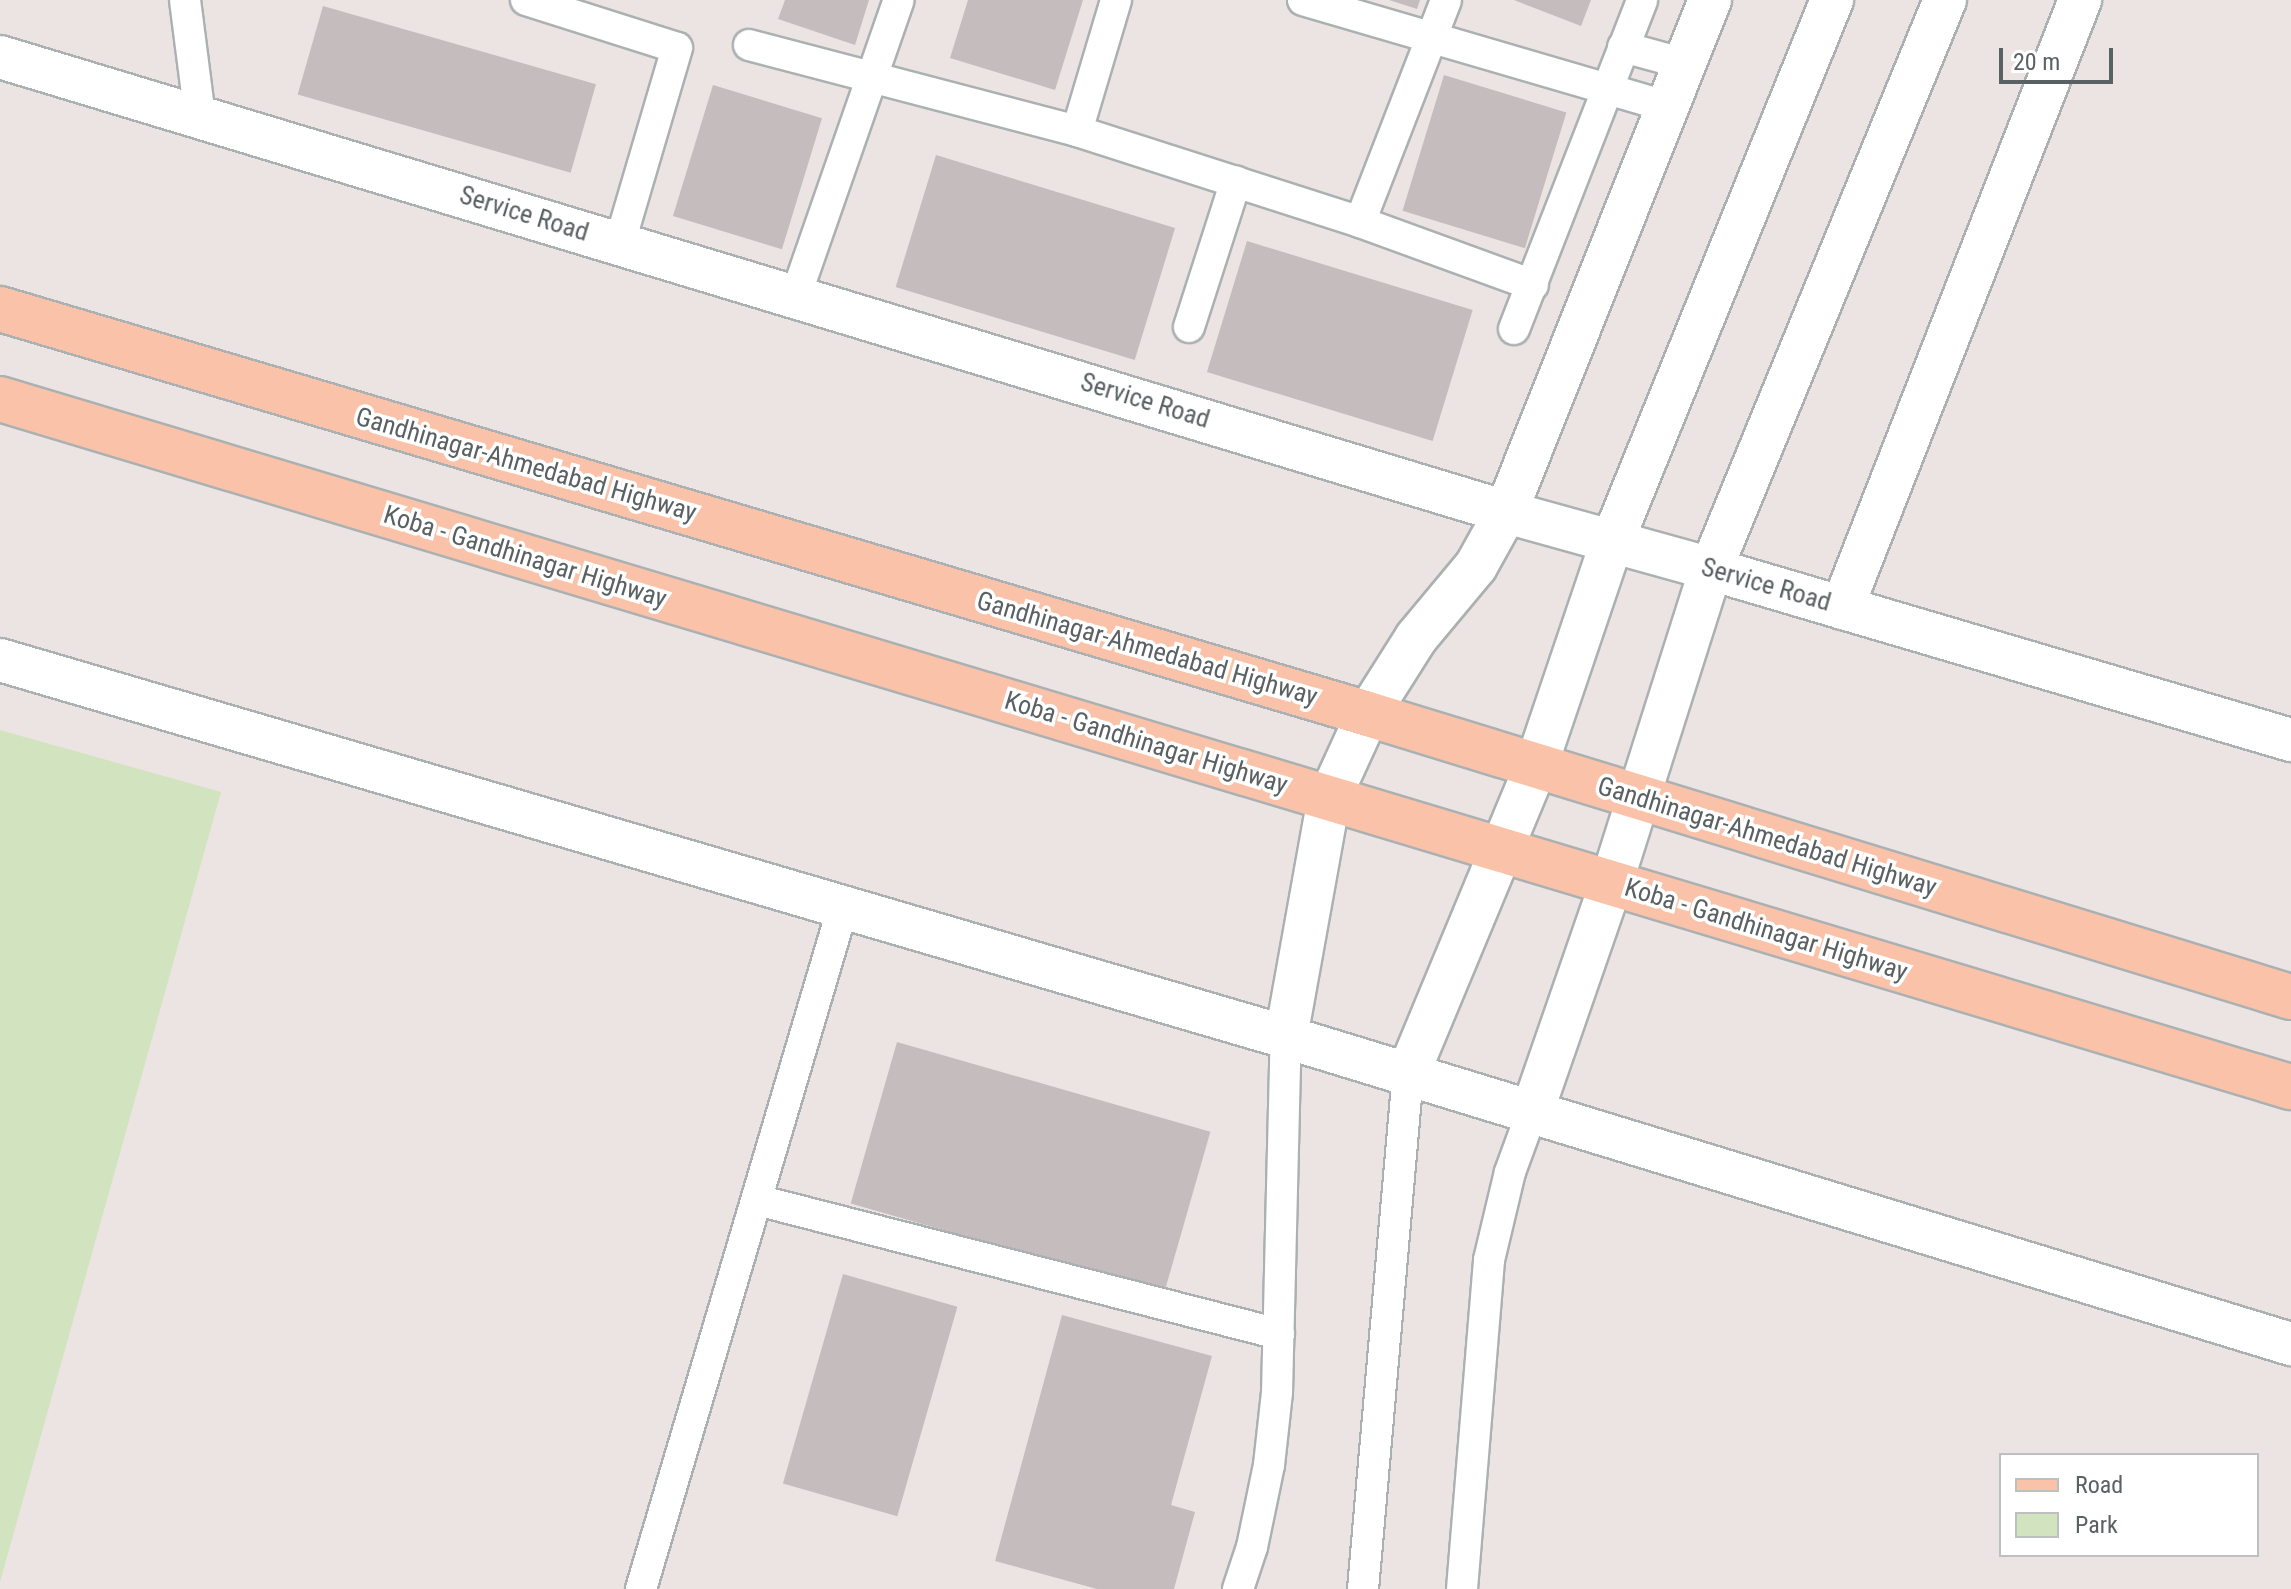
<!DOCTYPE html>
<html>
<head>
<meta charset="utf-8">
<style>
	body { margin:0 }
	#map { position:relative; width:2291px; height:1589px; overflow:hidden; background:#ece4e2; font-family:"Roboto Condensed",sans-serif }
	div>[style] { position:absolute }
	.green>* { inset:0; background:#d2e3bf }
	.building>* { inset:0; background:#c5bdbd; transform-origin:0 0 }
	.roads { filter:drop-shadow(2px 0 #abb1b2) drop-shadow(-2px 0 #abb1b2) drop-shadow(0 2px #abb1b2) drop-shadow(0 -2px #abb1b2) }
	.street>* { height:30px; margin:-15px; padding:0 15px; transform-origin:15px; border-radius:15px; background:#fff }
	.secondary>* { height:42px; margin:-21px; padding:0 21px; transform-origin:21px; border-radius:21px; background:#fff }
	.primary>* { height:44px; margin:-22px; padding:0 22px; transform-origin:22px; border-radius:22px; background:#fac3a9 }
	span { translate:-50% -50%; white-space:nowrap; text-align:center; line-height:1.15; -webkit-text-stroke:7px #fff; paint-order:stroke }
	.street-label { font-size:26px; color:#5a6162 }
	.legend { position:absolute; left:1999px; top:1453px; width:260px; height:104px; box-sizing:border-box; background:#fff; border:2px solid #bdc0c0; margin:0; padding:10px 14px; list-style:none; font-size:24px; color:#5a6162 }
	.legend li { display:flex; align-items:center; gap:16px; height:40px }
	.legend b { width:40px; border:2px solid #bdc0c0 }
	.scale { position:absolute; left:1999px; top:48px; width:114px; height:36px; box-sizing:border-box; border:4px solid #5a6162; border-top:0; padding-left:10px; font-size:24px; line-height:28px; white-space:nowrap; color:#5a6162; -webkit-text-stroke:6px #fff; paint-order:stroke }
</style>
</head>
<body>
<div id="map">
	<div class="green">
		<div style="clip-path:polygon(0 730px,221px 792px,0 1582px)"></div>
	</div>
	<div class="building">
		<div style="clip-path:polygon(785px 0,869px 0,855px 45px,778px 19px)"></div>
		<div style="clip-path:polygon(968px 0,1083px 0,1055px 90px,950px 58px)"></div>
		<div style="clip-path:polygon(1389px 0,1420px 0,1417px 9px)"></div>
		<div style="clip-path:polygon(1514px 0,1591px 0,1581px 26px)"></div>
		<div style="left:323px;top:6px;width:284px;height:92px;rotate:16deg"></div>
		<div style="left:1444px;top:75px;width:128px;height:142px;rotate:17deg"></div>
		<div style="left:713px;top:85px;width:114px;height:137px;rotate:17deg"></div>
		<div style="left:936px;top:155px;width:250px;height:138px;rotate:17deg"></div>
		<div style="left:1247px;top:241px;width:236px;height:137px;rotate:17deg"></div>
		<div style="left:897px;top:1042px;width:326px;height:168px;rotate:16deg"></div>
		<div style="left:843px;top:1274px;width:119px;height:218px;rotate:16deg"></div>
		<div style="clip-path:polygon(1062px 1315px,1212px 1356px,1171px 1505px,1195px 1512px,1174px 1589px,1097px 1589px,995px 1561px)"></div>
	</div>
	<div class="roads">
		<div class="street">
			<div style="left:185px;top:0;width:118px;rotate:82.7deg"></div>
			<div style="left:526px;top:0;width:158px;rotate:17.6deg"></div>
			<div style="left:677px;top:48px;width:202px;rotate:106.4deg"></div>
			<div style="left:1303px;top:0;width:380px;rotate:16.3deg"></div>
			<div style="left:749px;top:45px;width:339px;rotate:14.7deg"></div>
			<div style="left:1077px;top:131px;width:297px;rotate:17.8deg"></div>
			<div style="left:1360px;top:222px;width:184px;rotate:20deg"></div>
			<div style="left:1623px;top:47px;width:64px;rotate:15.3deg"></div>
			<div style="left:1077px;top:131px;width:137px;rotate:-73.4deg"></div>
			<div style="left:1360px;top:222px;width:238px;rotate:-68.8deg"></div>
			<div style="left:796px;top:295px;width:312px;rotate:-70.8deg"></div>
			<div style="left:1189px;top:327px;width:153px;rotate:-72.2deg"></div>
			<div style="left:1514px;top:329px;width:353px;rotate:-68.7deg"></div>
			<div style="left:757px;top:1200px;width:539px;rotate:14.4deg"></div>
			<div style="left:641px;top:1589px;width:711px;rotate:-73.5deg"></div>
			<div style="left:1238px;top:1589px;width:44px;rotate:-71.6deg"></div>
			<div style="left:1252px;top:1547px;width:84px;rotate:-78.3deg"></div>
			<div style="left:1269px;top:1465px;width:72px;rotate:-83.7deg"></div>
			<div style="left:1277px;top:1393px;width:356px;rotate:-88.6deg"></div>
			<div style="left:1363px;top:1589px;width:517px;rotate:-85.01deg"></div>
			<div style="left:1462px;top:1589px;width:330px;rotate:-85.3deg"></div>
			<div style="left:1489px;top:1260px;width:90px;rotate:-76.6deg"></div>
			<div style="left:1510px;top:1172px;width:64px;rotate:-69.9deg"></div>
		</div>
		<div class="secondary">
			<div style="left:0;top:57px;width:1573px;rotate:16.81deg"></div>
			<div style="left:1506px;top:512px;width:213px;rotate:15.5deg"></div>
			<div style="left:1711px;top:569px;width:605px;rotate:16.43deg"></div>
			<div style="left:1842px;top:608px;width:653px;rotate:-68.62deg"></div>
			<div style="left:0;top:660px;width:1340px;rotate:16.34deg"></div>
			<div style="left:1286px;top:1037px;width:1051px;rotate:16.99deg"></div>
			<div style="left:1286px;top:1037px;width:242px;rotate:-79.8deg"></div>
			<div style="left:1329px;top:799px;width:94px;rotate:-65.4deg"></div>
			<div style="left:1368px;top:714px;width:90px;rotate:-57.7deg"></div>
			<div style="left:1416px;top:638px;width:94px;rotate:-50.2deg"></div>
			<div style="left:1476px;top:566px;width:62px;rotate:-60.9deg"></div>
			<div style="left:1506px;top:512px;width:551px;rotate:-68.28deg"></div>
			<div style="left:1408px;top:1074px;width:334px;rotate:-67.4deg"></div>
			<div style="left:1536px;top:766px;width:237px;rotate:-71.3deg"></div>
			<div style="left:1612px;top:542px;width:585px;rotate:-67.91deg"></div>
			<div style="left:1532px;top:1112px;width:241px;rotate:-70.9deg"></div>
			<div style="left:1611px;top:884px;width:330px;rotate:-72.4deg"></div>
			<div style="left:1711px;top:569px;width:615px;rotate:-67.65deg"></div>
		</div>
		<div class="primary">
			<div style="left:0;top:309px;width:1427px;rotate:16.49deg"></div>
			<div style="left:1368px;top:714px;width:965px;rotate:17.05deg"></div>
			<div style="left:0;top:399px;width:2392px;rotate:16.72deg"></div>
		</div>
	</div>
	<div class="street-label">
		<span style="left:524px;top:214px;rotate:17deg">Service Road</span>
		<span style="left:1145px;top:401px;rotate:17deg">Service Road</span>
		<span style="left:526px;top:465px;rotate:16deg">Gandhinagar-Ahmedabad Highway</span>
		<span style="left:525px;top:557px;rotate:17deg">Koba - Gandhinagar Highway</span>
		<span style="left:1766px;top:585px;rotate:16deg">Service Road</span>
		<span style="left:1147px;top:649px;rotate:16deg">Gandhinagar-Ahmedabad Highway</span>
		<span style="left:1146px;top:743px;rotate:17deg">Koba - Gandhinagar Highway</span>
		<span style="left:1767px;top:837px;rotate:17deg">Gandhinagar-Ahmedabad Highway</span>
		<span style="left:1766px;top:930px;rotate:17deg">Koba - Gandhinagar Highway</span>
	</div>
	<ul class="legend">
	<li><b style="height:10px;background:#fac3a9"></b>Road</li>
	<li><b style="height:22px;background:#d2e3bf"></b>Park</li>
	</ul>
	<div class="scale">20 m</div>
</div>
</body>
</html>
